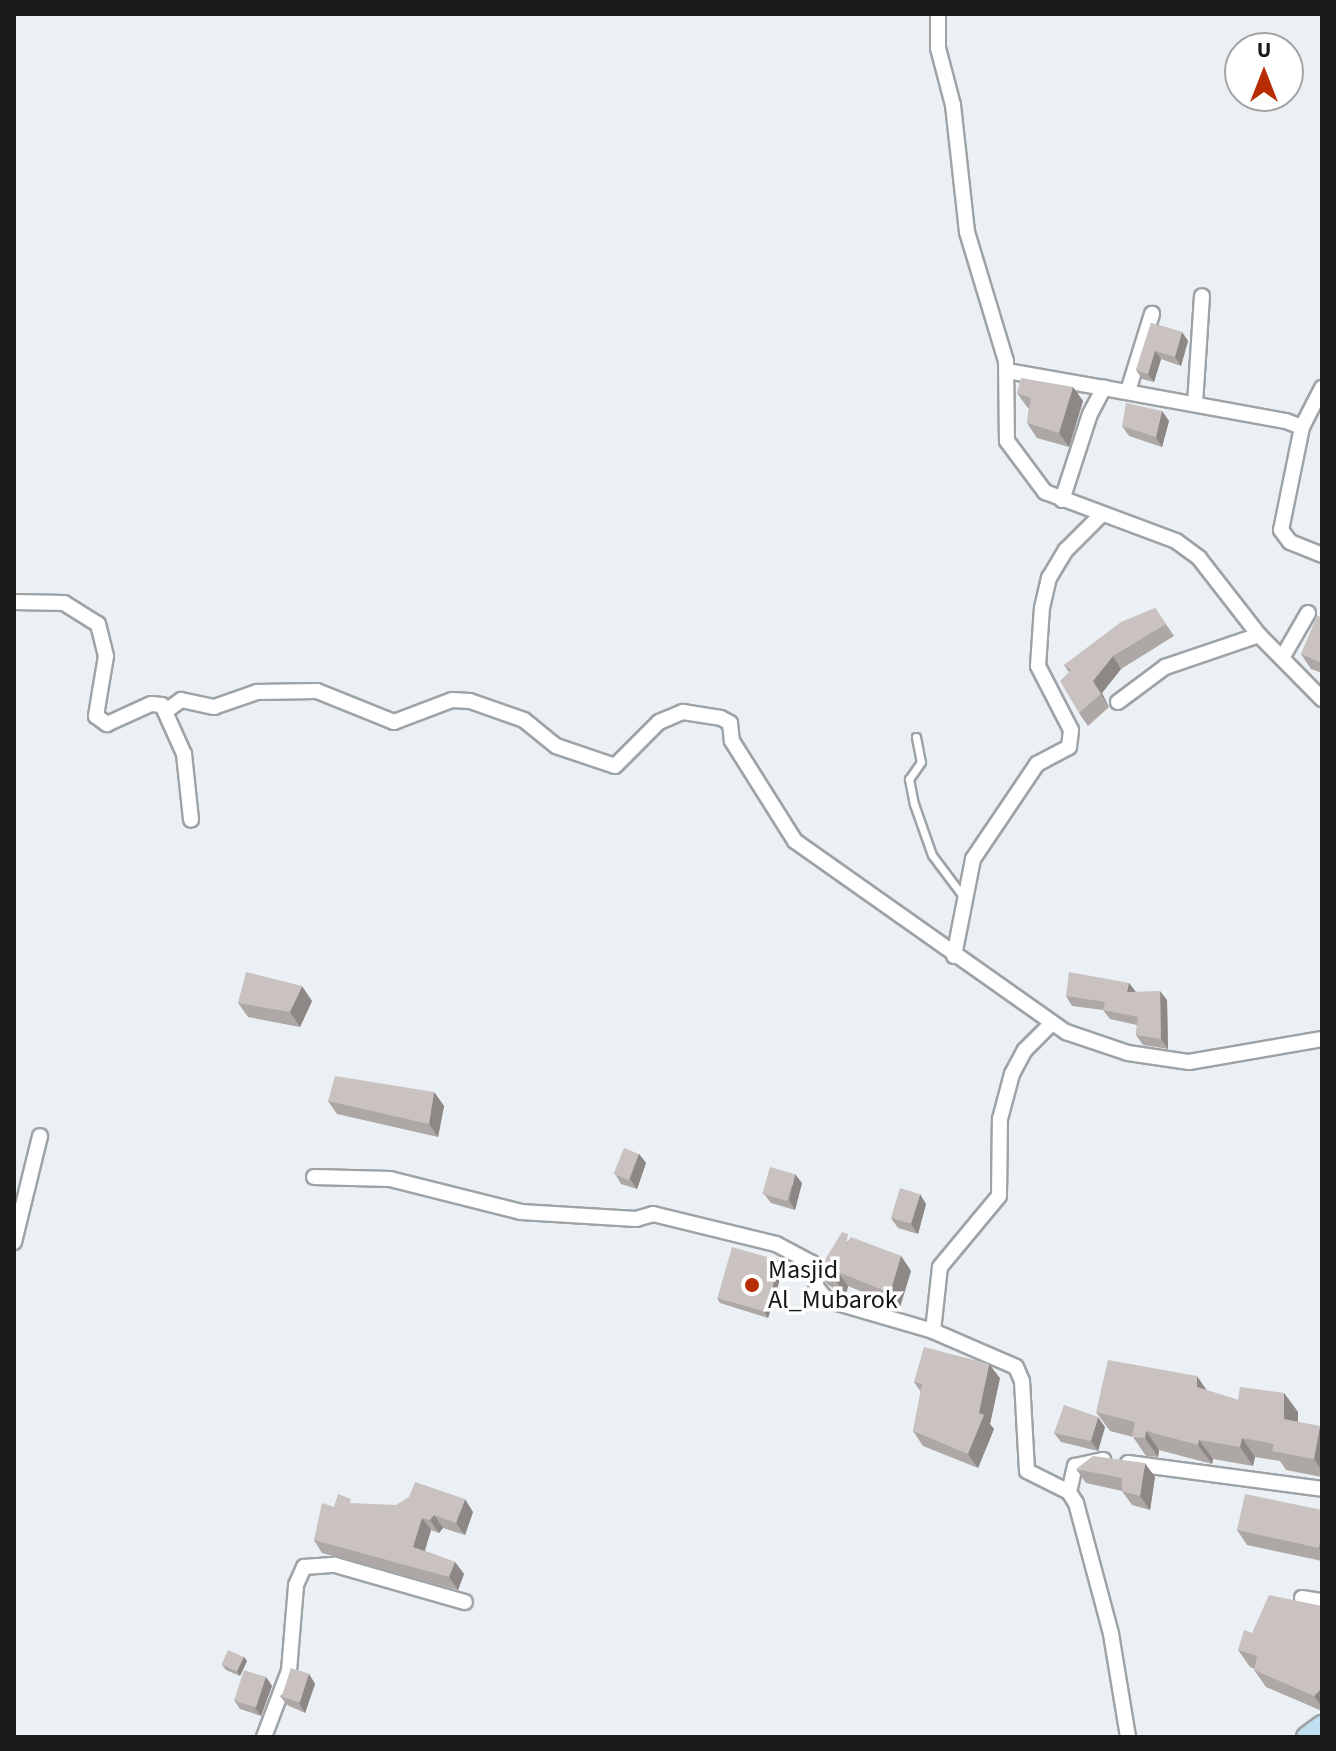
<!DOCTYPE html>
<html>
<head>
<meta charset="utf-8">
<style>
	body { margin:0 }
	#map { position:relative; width:1336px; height:1751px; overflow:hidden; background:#eaf0f4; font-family:"Source Sans 3",sans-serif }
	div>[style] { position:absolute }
	.roads { filter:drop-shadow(2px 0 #9da3a7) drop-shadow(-2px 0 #9da3a7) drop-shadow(0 2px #9da3a7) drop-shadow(0 -2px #9da3a7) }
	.lane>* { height:7px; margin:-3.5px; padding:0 3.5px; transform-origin:3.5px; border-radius:3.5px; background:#fff }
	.street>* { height:14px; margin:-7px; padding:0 7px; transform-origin:7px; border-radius:7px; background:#fff }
	.secondary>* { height:20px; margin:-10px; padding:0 10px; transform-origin:10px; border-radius:10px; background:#c0e0f2 }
	.wall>* { inset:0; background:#ada7a5 }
	.shaded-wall>* { inset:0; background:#8d8886 }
	.building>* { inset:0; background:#c9c2c0; transform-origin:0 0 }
	.dots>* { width:22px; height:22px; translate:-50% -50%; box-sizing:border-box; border:4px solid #fff; border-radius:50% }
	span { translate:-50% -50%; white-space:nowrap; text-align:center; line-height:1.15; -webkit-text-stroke:7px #fff; paint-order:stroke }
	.poi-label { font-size:26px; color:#17191b }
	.left { translate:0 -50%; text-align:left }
	.frame { position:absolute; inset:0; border:16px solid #17191b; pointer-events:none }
	.north { position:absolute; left:1224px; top:32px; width:80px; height:80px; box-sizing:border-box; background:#fff; border:2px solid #a2a3a4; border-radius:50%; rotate:0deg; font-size:22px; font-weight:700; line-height:32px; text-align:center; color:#17191b }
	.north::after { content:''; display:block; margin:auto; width:28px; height:36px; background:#b82d04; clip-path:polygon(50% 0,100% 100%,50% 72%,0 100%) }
</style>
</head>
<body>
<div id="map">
	<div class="roads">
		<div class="lane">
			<div style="left:916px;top:737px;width:25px;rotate:79deg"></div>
			<div style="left:921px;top:762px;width:21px;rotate:125deg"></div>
			<div style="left:909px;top:779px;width:25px;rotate:79deg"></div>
			<div style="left:914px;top:804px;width:54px;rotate:70.6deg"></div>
			<div style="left:932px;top:855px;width:55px;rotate:53.1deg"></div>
		</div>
		<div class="street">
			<div style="left:938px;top:14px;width:34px;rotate:90deg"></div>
			<div style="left:938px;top:48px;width:59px;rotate:75.3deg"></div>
			<div style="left:953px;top:105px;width:128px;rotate:83.7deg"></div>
			<div style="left:967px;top:232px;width:135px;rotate:73.2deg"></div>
			<div style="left:1006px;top:361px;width:80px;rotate:89.3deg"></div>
			<div style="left:1007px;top:441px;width:64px;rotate:53.3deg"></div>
			<div style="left:1045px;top:492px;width:140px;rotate:20.5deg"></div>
			<div style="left:1176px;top:541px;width:29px;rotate:36deg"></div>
			<div style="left:1199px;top:558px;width:98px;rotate:52.1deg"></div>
			<div style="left:1259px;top:635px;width:90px;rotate:45.5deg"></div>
			<div style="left:1007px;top:371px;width:98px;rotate:9.9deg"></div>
			<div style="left:1128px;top:391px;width:81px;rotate:-72.7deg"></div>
			<div style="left:1195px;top:404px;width:108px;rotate:-86.3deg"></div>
			<div style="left:1302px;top:427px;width:44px;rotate:-62.9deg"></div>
			<div style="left:1062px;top:500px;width:90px;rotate:-72deg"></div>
			<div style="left:1090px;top:414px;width:30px;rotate:-62deg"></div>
			<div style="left:1104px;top:388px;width:185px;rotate:10.3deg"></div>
			<div style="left:1286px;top:421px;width:17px;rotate:21deg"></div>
			<div style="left:1302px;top:427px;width:105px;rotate:101.5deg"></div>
			<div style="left:1281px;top:530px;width:15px;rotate:53deg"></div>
			<div style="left:1290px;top:542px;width:35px;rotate:22deg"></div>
			<div style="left:14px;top:602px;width:50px;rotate:1.1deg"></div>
			<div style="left:64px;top:603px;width:40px;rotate:32deg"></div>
			<div style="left:98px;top:624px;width:33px;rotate:76deg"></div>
			<div style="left:106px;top:656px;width:61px;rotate:99.5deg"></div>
			<div style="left:96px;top:716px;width:14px;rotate:36deg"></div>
			<div style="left:107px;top:724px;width:48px;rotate:-24.4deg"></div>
			<div style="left:151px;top:704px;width:11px;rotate:5deg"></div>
			<div style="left:162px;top:705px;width:54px;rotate:65.8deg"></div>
			<div style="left:184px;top:754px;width:66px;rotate:83.9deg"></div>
			<div style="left:1282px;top:658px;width:52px;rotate:-60deg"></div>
			<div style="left:1118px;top:702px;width:59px;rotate:-36.7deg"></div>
			<div style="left:1165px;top:667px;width:99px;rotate:-18.8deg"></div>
			<div style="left:166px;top:711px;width:19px;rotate:-36deg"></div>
			<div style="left:181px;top:700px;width:34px;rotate:12deg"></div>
			<div style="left:214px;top:707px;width:46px;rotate:-19.2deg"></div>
			<div style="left:257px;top:692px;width:60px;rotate:-1deg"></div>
			<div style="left:317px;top:691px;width:83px;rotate:21.9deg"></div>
			<div style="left:394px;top:722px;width:62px;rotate:-20.8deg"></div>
			<div style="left:452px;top:700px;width:18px;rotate:3deg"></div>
			<div style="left:470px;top:701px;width:57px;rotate:19.4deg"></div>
			<div style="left:524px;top:720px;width:41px;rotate:39.1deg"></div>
			<div style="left:556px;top:746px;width:62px;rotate:18.7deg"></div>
			<div style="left:615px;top:766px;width:62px;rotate:-45deg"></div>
			<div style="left:659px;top:722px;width:26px;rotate:-23deg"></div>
			<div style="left:683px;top:712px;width:38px;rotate:9deg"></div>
			<div style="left:721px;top:718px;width:10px;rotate:29deg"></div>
			<div style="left:730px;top:723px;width:18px;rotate:84deg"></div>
			<div style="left:732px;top:741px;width:118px;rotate:57.8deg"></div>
			<div style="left:795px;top:841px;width:332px;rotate:35.2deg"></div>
			<div style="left:1066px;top:1032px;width:65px;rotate:18.7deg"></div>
			<div style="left:1128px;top:1053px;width:62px;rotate:8.4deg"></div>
			<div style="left:1189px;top:1062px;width:135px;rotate:-9.8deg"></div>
			<div style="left:954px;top:956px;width:99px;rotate:-78.9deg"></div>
			<div style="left:973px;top:859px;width:115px;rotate:-56deg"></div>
			<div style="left:1037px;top:764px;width:36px;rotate:-28deg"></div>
			<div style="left:1069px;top:747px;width:17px;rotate:-83deg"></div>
			<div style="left:1071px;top:730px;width:72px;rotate:-117.3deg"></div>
			<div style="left:1038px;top:666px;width:58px;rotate:-86.1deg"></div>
			<div style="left:1042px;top:608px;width:31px;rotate:-77deg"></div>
			<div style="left:1049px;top:578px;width:33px;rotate:-59deg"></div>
			<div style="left:1066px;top:550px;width:51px;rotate:-45deg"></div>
			<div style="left:314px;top:1177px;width:76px;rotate:1.5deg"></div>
			<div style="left:390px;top:1179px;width:135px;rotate:14.1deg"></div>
			<div style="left:521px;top:1212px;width:115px;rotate:3.5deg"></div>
			<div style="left:636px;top:1219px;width:18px;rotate:-16deg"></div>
			<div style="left:653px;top:1214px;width:127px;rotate:13.7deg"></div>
			<div style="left:776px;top:1244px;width:41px;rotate:27.8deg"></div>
			<div style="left:812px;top:1263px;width:25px;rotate:79deg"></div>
			<div style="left:817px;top:1288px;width:16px;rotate:50deg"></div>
			<div style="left:827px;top:1300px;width:110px;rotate:16.3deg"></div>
			<div style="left:933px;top:1331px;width:90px;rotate:23.4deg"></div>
			<div style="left:1016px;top:1367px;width:15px;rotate:67deg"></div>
			<div style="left:1022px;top:1381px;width:90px;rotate:86.8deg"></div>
			<div style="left:1027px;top:1471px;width:47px;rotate:26.6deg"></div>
			<div style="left:1069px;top:1492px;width:13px;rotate:58deg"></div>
			<div style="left:1076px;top:1503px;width:136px;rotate:75deg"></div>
			<div style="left:1111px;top:1634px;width:104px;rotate:80.6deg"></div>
			<div style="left:14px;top:1242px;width:109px;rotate:-76.2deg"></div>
			<div style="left:933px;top:1331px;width:64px;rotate:-83.8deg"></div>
			<div style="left:940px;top:1267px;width:92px;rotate:-50.3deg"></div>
			<div style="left:999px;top:1196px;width:77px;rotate:-89.3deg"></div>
			<div style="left:1000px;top:1119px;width:47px;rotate:-75.1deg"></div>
			<div style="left:1012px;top:1074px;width:27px;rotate:-62deg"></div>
			<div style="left:1025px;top:1050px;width:38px;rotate:-45deg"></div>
			<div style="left:1128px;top:1463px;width:196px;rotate:7.6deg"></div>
			<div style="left:1069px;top:1492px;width:27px;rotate:-77deg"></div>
			<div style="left:1075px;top:1466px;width:29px;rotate:-12deg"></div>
			<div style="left:1302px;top:1598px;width:20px;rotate:9deg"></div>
			<div style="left:264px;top:1737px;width:71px;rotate:-69.3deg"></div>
			<div style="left:289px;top:1671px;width:86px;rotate:-85.3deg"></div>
			<div style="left:296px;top:1585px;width:20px;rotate:-66deg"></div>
			<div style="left:304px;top:1567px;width:31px;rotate:-4deg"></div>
			<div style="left:335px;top:1565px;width:135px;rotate:15.9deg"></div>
		</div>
		<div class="secondary">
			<div style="left:1307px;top:1737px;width:19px;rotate:-36deg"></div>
		</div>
	</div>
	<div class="wall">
		<div style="clip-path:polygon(1151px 323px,1182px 332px,1188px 341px,1181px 366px,1161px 359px,1154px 382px,1142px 379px,1136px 370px)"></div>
		<div style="clip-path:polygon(1073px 387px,1083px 401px,1069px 447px,1037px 438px,1027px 423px,1029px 408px,1027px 407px,1017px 393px)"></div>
		<div style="clip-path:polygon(1162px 411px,1169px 421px,1162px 447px,1129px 436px,1122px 426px)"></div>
		<div style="clip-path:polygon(1155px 608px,1174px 636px,1121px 669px,1102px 693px,1109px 707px,1088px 726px,1079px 713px,1069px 672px,1064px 665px)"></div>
		<div style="clip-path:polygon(1322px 617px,1322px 673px,1311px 669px,1301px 654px)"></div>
		<div style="clip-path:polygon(1129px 983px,1136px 992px,1167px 1000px,1168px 1049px,1143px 1045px,1136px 1035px,1137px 1025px,1110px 1019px,1103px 1010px,1072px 1006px,1066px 996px)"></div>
		<div style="clip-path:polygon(312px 1001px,300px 1027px,248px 1017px,238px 1003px)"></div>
		<div style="clip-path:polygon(434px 1092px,444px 1106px,438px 1137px,337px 1114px,328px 1101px)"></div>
		<div style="clip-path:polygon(639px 1154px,646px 1163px,637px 1189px,621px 1184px,615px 1174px)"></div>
		<div style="clip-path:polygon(802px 1183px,795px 1210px,771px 1203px,764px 1194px)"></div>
		<div style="clip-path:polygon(926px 1204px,918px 1234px,898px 1228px,891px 1218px)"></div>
		<div style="clip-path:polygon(851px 1238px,901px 1256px,911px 1271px,900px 1307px,848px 1286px,846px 1295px,828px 1285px,818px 1271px)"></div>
		<div style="clip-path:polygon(784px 1266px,768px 1318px,720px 1303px,717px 1298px)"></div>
		<div style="clip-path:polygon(1000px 1378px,990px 1424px,994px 1429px,978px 1468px,923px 1446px,913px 1431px,921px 1392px,914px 1382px)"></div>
		<div style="clip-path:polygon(1206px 1390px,1238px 1400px,1284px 1393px,1298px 1412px,1298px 1422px,1322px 1429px,1322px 1477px,1286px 1470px,1280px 1461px,1255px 1457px,1253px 1466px,1213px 1459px,1212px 1464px,1159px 1450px,1158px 1457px,1146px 1456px,1133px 1437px,1110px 1431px,1096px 1412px)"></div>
		<div style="clip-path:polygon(1105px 1427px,1098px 1451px,1061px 1442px,1054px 1433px)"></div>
		<div style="clip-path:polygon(1076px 1469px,1155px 1477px,1150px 1510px,1132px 1505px,1122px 1491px,1086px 1483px)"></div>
		<div style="clip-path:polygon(354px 1504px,473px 1512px,465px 1535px,443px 1528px,439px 1533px,431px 1530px,425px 1551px,455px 1562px,464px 1574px,458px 1590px,322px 1553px,314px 1540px,334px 1507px)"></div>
		<div style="clip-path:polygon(1322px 1510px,1322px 1561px,1247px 1545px,1237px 1530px)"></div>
		<div style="clip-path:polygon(1322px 1606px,1322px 1711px,1266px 1687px,1254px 1670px,1255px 1669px,1250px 1667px,1238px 1650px,1252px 1633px)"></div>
		<div style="clip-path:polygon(244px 1657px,247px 1661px,240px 1676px,226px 1670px,222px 1665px)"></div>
		<div style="clip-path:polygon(309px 1674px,315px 1684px,305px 1713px,287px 1705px,280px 1696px)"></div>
		<div style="clip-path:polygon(266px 1677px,272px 1686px,261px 1716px,240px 1709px,234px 1700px)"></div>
	</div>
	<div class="shaded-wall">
		<div style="clip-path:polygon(1182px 332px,1188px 341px,1181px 366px,1175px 357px)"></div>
		<div style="clip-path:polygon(1155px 351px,1161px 359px,1154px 382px,1148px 374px)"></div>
		<div style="clip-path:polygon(1073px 387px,1083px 401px,1069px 447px,1059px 433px)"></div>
		<div style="clip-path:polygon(1162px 411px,1169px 421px,1162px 447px,1156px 437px)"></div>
		<div style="clip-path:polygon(1113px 656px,1121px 669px,1102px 693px,1109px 707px,1093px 681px)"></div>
		<div style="clip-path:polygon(1129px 983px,1136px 992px,1127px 992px)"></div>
		<div style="clip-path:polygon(302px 986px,312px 1001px,300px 1027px,290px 1012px)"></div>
		<div style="clip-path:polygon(1160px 991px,1167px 1000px,1168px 1049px,1161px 1039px)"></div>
		<div style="clip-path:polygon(434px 1092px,444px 1106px,438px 1137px,429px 1124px)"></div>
		<div style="clip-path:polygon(639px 1154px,646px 1163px,637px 1189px,630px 1179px)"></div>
		<div style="clip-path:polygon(795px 1174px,802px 1183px,795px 1210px,789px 1200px)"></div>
		<div style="clip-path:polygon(920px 1194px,926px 1204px,918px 1234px,911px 1224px)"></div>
		<div style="clip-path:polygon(901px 1256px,911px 1271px,900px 1307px,890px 1293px)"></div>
		<div style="clip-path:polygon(780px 1261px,784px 1266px,768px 1318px,765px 1313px)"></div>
		<div style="clip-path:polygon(838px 1272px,848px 1286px,846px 1295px,836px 1281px)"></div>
		<div style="clip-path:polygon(989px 1364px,1000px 1378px,990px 1424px,994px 1429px,978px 1468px,968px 1454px,979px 1413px)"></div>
		<div style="clip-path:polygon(1197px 1376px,1210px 1395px,1197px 1387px)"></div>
		<div style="clip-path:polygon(1284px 1393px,1298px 1412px,1298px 1438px,1284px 1419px)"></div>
		<div style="clip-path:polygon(1098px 1417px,1105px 1427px,1098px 1451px,1091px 1441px)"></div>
		<div style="clip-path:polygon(1320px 1426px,1322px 1429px,1322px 1471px,1314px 1459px)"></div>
		<div style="clip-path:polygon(1146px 1431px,1159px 1450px,1158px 1457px,1145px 1438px)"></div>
		<div style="clip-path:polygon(1242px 1438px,1255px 1457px,1253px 1466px,1240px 1447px)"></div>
		<div style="clip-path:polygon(1199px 1440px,1213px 1459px,1212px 1464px,1198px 1445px)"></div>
		<div style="clip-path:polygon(1145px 1463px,1155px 1477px,1150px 1510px,1140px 1496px)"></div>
		<div style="clip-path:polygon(465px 1499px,473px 1512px,465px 1535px,456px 1523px)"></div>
		<div style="clip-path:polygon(434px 1515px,443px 1528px,439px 1533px,430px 1520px)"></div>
		<div style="clip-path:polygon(422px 1518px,431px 1530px,422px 1559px,413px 1547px)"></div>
		<div style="clip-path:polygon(1322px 1532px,1322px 1553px,1319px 1548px)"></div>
		<div style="clip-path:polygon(455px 1562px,464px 1574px,458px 1590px,449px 1577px)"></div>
		<div style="clip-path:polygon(244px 1657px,247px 1661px,240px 1676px,237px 1671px)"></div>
		<div style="clip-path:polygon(309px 1674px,315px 1684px,305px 1713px,299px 1703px)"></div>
		<div style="clip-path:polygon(266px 1677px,272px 1686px,261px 1716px,254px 1707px)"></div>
		<div style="clip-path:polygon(1322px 1688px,1322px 1707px,1314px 1696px)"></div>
	</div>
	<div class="building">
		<div style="clip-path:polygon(1151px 323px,1182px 332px,1175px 357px,1155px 351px,1148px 374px,1136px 370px)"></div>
		<div style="clip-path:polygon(1021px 378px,1073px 387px,1059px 433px,1027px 423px,1031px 398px,1017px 393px)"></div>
		<div style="clip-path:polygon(1126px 403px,1162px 411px,1156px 437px,1122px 426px)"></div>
		<div style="clip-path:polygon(1155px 608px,1166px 624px,1113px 656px,1093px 681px,1101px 694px,1079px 713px,1060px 681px,1071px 670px,1064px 665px,1121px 622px)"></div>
		<div style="clip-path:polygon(1317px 616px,1322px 617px,1322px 663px,1301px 654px)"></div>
		<div style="clip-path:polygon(246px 972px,302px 986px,290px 1012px,238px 1003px)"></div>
		<div style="clip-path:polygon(1069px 972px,1129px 983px,1127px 992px,1160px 991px,1161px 1039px,1136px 1035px,1138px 1017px,1103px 1010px,1105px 1002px,1066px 996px)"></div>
		<div style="clip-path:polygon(335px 1076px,434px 1092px,429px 1124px,328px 1101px)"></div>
		<div style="left:624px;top:1148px;width:16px;height:28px;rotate:22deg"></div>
		<div style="left:770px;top:1167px;width:26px;height:28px;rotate:16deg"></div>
		<div style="left:900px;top:1188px;width:21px;height:31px;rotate:17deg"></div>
		<div style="clip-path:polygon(842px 1232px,848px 1234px,846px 1245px,851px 1237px,901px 1256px,890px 1293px,838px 1272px,836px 1281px,818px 1271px)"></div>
		<div style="left:732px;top:1247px;width:50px;height:53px;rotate:16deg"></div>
		<div style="clip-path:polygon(924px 1347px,989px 1364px,979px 1413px,984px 1415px,968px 1454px,913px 1431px,922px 1384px,914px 1382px)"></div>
		<div style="clip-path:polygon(1108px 1360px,1197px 1376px,1197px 1387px,1238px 1400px,1240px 1387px,1284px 1393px,1284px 1419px,1320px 1426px,1314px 1459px,1272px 1451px,1274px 1444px,1242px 1438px,1240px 1447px,1199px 1440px,1198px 1445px,1146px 1431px,1145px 1438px,1132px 1437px,1135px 1422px,1096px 1412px)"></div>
		<div style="clip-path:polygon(1064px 1405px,1098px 1417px,1091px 1441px,1054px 1433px)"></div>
		<div style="clip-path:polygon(1093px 1456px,1145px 1463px,1140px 1496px,1122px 1491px,1122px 1478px,1076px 1469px)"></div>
		<div style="clip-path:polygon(415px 1482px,465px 1499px,456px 1523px,434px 1515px,430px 1520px,422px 1518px,413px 1547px,455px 1562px,449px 1577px,314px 1540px,322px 1503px,334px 1507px,338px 1494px,351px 1499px,350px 1503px,396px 1505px,409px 1497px)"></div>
		<div style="clip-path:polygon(1245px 1494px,1322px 1510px,1322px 1532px,1319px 1548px,1237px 1530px)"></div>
		<div style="clip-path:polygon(1269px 1595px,1322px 1606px,1322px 1688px,1314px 1696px,1254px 1670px,1257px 1656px,1238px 1650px,1244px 1630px,1252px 1633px)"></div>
		<div style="left:228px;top:1650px;width:17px;height:16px;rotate:24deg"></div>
		<div style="left:291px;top:1668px;width:19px;height:30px;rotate:18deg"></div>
		<div style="left:244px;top:1670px;width:23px;height:32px;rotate:18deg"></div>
	</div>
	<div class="dots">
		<div style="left:752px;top:1285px;background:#b82d04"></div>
	</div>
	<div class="poi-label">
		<span class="left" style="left:768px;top:1285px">Masjid<br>Al_Mubarok</span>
	</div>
	<div class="frame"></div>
	<div class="north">U</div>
</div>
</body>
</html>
